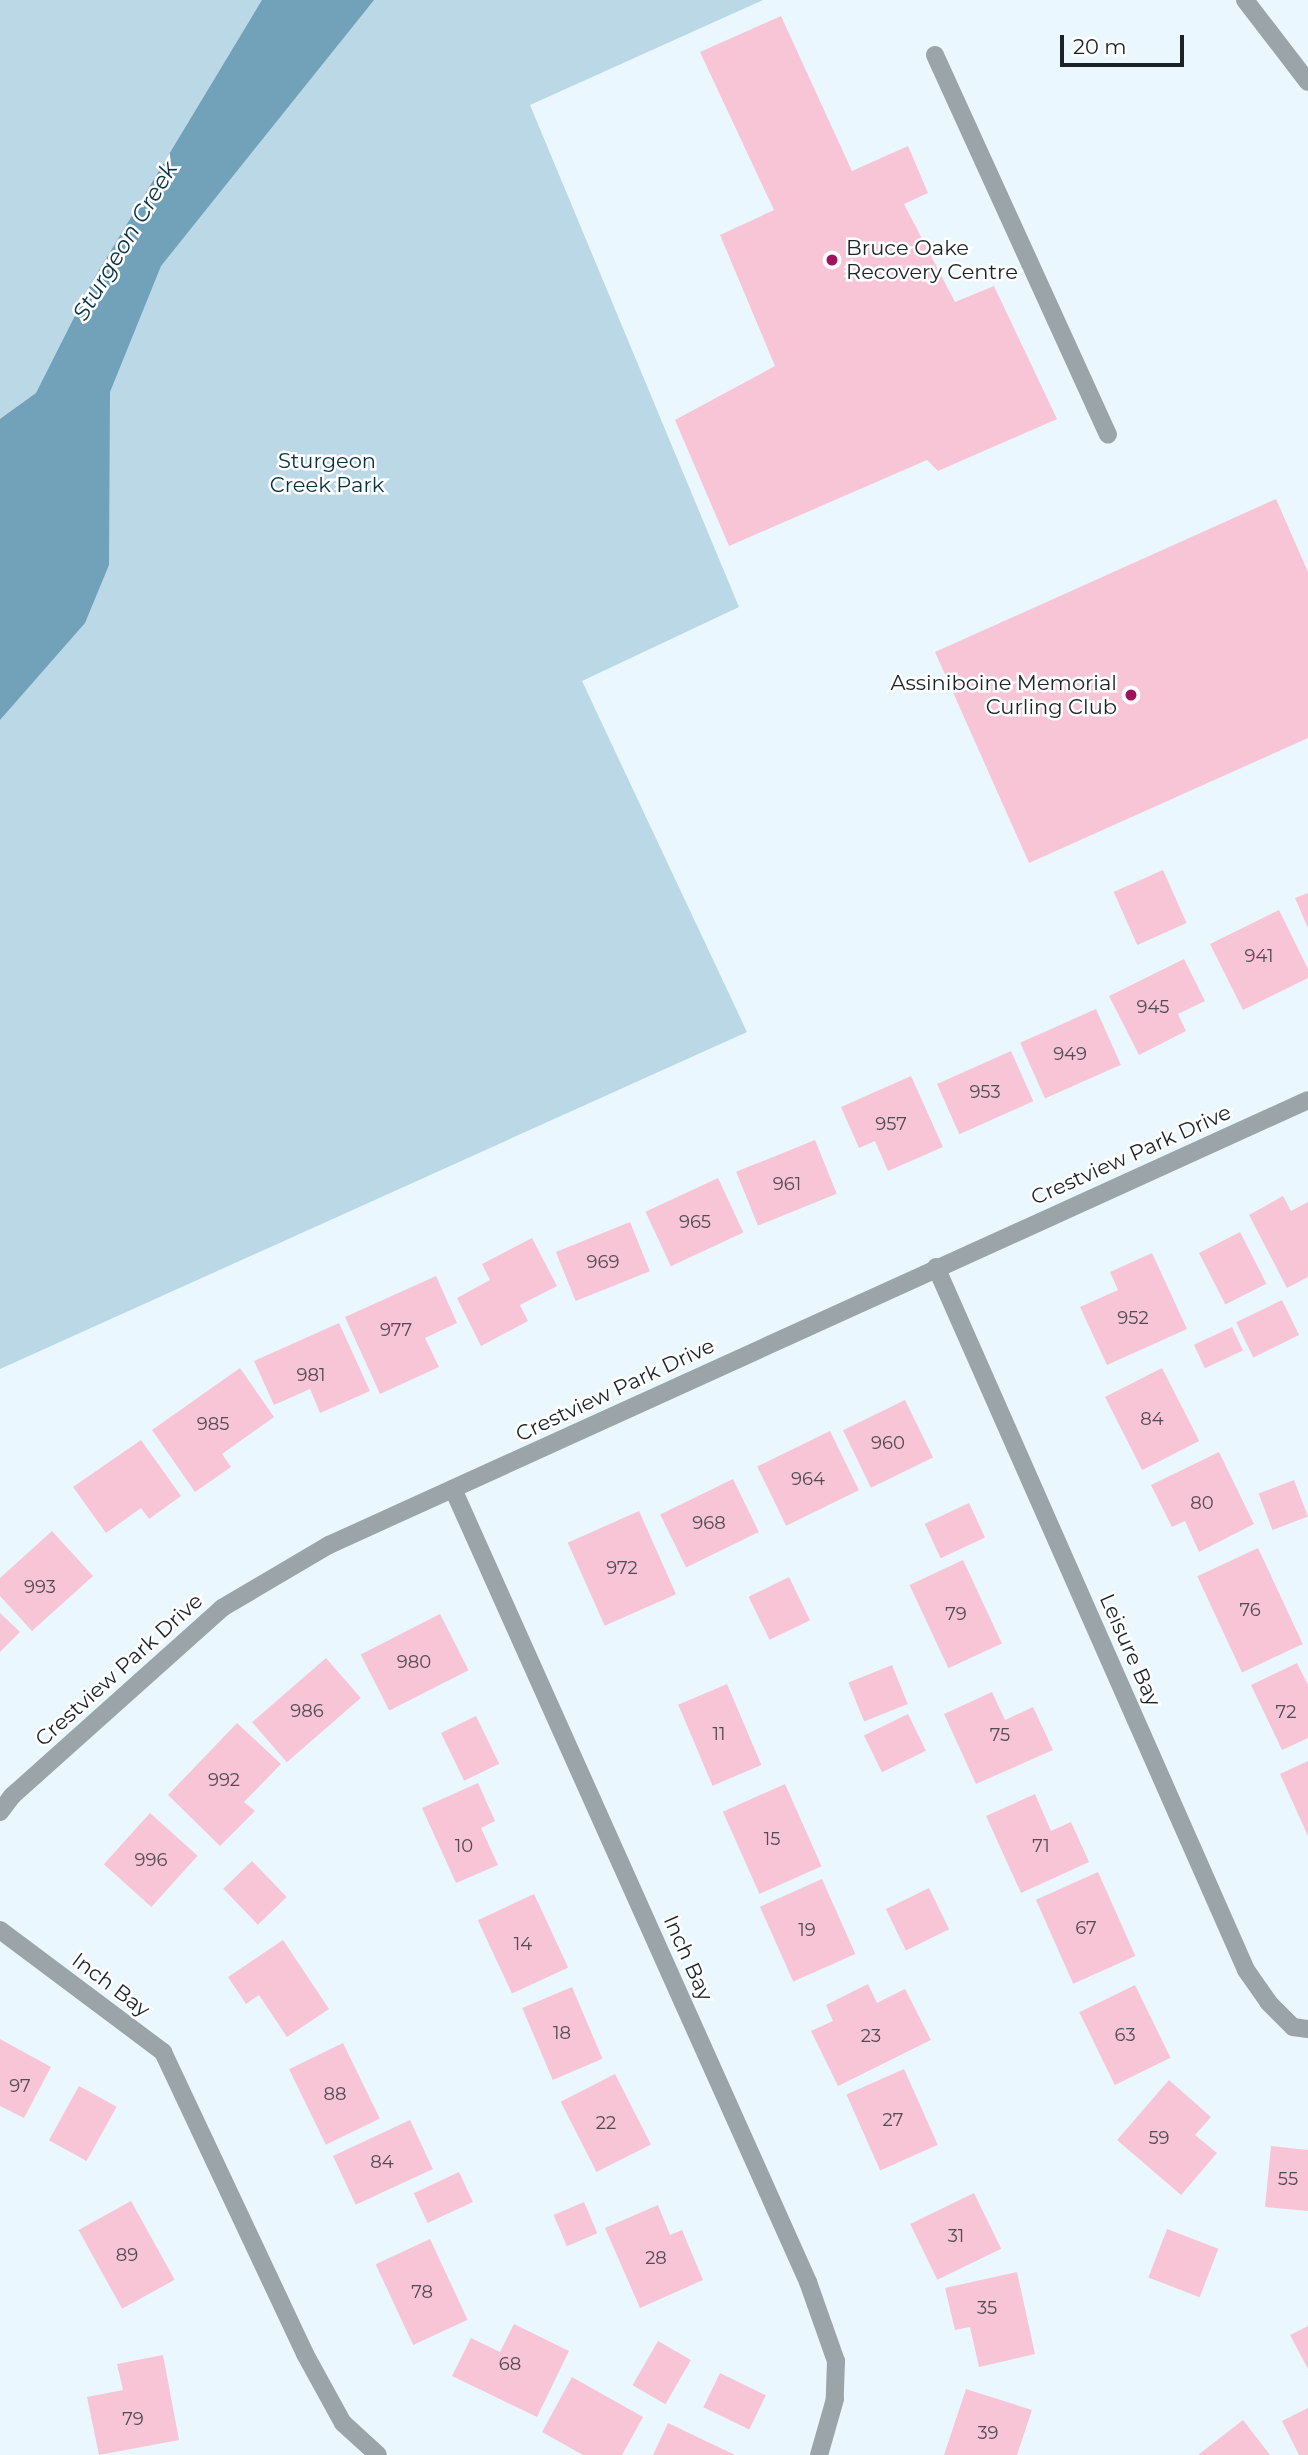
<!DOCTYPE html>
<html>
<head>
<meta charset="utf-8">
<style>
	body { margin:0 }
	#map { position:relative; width:1308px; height:2455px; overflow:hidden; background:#eaf7fe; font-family:Montserrat,sans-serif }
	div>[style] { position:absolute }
	.green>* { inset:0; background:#bbd8e7 }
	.water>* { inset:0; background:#72a2b9 }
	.building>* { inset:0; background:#f8c5d6; transform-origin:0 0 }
	.minor>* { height:18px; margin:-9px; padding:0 9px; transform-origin:9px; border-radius:9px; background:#9ba4a8 }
	.dots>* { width:19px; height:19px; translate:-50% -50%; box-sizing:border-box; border:4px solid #fff; border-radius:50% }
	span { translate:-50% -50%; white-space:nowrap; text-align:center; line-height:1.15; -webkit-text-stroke:5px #fff; paint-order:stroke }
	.number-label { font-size:18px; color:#524c53 }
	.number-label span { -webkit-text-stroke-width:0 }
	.poi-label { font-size:21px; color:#1b2327 }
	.left { translate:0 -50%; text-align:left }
	.right { translate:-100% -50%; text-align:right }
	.park-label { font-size:21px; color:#053143 }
	.street-label { font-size:21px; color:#1b2327 }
	.water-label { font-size:23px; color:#083345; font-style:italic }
	.scale { position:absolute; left:1060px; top:35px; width:124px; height:32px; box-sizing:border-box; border:4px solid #1b2327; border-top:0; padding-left:9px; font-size:21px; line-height:24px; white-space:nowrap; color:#1b2327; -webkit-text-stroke:5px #fff; paint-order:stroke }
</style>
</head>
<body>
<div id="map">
	<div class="green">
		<div style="clip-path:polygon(0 0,763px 0,530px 105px,739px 607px,582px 681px,747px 1032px,0 1369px)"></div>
	</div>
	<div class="water">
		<div style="clip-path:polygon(262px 0,374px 0,161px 266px,110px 392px,109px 565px,85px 623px,0 720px,0 419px,36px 393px,92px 282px)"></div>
	</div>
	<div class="building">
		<div style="clip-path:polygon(781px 16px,852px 171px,908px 146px,928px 193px,904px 204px,955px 302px,994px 286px,1057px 419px,938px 471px,927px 460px,729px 546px,675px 420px,775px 366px,720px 235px,774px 210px,700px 52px)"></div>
		<div style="clip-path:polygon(1276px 499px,1308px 572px,1308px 738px,1029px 863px,935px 652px)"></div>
		<div style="left:1163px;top:870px;width:58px;height:54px;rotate:66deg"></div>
		<div style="clip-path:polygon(1308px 893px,1308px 928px,1295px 898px)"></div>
		<div style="clip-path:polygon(1279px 910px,1308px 969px,1308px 978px,1243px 1010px,1210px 944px)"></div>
		<div style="clip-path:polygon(1184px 959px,1205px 1001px,1178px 1014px,1186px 1031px,1139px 1055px,1109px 996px)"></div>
		<div style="left:1096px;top:1009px;width:61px;height:83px;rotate:66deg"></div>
		<div style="left:1011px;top:1051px;width:55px;height:81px;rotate:66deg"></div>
		<div style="clip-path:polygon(911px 1076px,943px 1147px,888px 1171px,875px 1141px,859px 1148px,841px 1107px)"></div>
		<div style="left:815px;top:1140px;width:58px;height:85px;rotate:68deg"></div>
		<div style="left:718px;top:1178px;width:60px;height:80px;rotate:65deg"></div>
		<div style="clip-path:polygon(1283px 1196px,1291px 1211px,1308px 1202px,1308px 1277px,1287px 1288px,1249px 1215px)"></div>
		<div style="left:630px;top:1222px;width:53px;height:80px;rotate:68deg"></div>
		<div style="left:1240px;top:1232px;width:58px;height:46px;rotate:63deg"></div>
		<div style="clip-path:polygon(532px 1238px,557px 1286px,520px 1305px,528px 1321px,481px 1346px,457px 1298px,490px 1280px,482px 1264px)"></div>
		<div style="clip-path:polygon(1152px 1253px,1187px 1329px,1107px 1365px,1080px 1307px,1118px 1290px,1110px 1272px)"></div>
		<div style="clip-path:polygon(436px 1276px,457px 1323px,425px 1338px,439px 1367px,380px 1394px,345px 1317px)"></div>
		<div style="left:1282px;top:1300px;width:39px;height:51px;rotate:64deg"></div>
		<div style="clip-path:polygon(339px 1323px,370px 1391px,320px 1413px,310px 1389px,274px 1405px,254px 1361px)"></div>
		<div style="left:1232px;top:1327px;width:26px;height:42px;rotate:65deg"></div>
		<div style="clip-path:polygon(240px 1368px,274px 1417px,222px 1454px,231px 1467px,195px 1492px,152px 1430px)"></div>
		<div style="left:1162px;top:1368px;width:82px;height:64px;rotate:63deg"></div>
		<div style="left:905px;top:1400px;width:64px;height:69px;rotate:64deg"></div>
		<div style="left:830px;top:1431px;width:66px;height:81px;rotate:64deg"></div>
		<div style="clip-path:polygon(141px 1440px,181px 1496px,149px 1519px,141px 1508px,106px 1533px,73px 1487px)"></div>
		<div style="clip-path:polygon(1219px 1452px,1254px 1524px,1199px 1552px,1185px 1521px,1172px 1527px,1151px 1485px)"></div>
		<div style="left:733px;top:1479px;width:59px;height:81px;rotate:64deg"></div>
		<div style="left:1294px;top:1480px;width:39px;height:38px;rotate:69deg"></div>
		<div style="left:969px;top:1503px;width:38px;height:49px;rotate:65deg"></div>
		<div style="left:639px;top:1511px;width:91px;height:78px;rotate:66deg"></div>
		<div style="clip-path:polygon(52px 1531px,93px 1576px,32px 1631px,0 1596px,0 1578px)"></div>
		<div style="left:1258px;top:1548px;width:106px;height:67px;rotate:65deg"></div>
		<div style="left:963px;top:1560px;width:92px;height:59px;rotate:65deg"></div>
		<div style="left:789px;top:1577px;width:48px;height:45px;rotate:64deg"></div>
		<div style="clip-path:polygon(0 1613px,20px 1632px,0 1652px)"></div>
		<div style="left:440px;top:1614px;width:63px;height:89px;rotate:63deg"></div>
		<div style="left:326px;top:1658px;width:53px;height:98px;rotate:49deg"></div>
		<div style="clip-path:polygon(1297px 1663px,1308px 1685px,1308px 1738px,1282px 1750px,1251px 1685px)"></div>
		<div style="left:892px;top:1665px;width:42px;height:47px;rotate:68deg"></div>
		<div style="left:727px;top:1684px;width:88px;height:53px;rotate:67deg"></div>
		<div style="clip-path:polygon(992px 1692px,1005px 1720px,1033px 1707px,1053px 1750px,976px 1784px,944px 1714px)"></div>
		<div style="left:908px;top:1714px;width:41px;height:49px;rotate:64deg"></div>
		<div style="left:476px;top:1716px;width:53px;height:39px;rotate:64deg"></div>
		<div style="clip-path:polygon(237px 1723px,281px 1764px,244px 1802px,255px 1811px,220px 1846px,168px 1795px)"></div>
		<div style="clip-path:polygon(1308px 1761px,1308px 1836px,1280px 1774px)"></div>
		<div style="clip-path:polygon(478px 1783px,495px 1821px,481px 1828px,498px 1865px,456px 1883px,422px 1808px)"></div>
		<div style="left:785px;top:1784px;width:90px;height:68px;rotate:66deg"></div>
		<div style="clip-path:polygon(1035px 1794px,1051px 1831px,1071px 1822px,1089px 1862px,1021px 1893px,986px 1816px)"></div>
		<div style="left:150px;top:1813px;width:64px;height:69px;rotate:42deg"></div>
		<div style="left:252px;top:1861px;width:50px;height:40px;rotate:46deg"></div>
		<div style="left:1098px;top:1872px;width:92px;height:68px;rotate:66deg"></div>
		<div style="left:822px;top:1879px;width:82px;height:68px;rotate:66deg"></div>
		<div style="left:929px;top:1888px;width:46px;height:48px;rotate:64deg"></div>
		<div style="left:534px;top:1894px;width:81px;height:62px;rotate:65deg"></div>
		<div style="clip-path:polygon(283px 1940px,329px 2009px,287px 2037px,259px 1995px,246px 2004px,228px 1977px)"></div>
		<div style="clip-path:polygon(868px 1984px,877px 2003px,905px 1989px,931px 2040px,838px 2086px,811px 2031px,833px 2021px,826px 2005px)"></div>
		<div style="left:1135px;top:1985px;width:81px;height:62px;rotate:64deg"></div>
		<div style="left:572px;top:1987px;width:78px;height:54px;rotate:67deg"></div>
		<div style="clip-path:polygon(0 2039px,51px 2067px,24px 2118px,0 2106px)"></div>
		<div style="left:343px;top:2043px;width:84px;height:60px;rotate:64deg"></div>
		<div style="left:904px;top:2069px;width:83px;height:63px;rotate:66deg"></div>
		<div style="left:615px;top:2074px;width:79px;height:61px;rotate:63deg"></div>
		<div style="clip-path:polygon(1169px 2080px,1211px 2117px,1195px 2135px,1217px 2153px,1181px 2195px,1117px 2140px)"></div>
		<div style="left:79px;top:2086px;width:43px;height:62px;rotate:29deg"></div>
		<div style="left:410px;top:2120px;width:54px;height:85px;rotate:65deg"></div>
		<div style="clip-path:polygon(1271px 2146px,1308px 2150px,1308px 2211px,1265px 2207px)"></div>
		<div style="left:459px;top:2172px;width:33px;height:50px;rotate:65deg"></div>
		<div style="left:974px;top:2193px;width:62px;height:71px;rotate:64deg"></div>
		<div style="left:131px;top:2201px;width:90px;height:60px;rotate:61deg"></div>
		<div style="left:584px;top:2202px;width:34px;height:33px;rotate:67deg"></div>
		<div style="clip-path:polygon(658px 2205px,670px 2235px,682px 2230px,703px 2280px,640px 2308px,605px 2228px)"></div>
		<div style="left:1167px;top:2229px;width:55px;height:52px;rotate:21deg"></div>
		<div style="left:430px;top:2239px;width:89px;height:60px;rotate:65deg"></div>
		<div style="clip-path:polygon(1017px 2272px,1035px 2354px,979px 2367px,970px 2327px,955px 2330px,945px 2288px)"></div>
		<div style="clip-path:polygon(514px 2324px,569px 2351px,537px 2417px,452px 2376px,471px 2338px,500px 2352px)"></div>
		<div style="clip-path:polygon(1308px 2326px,1308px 2369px,1290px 2335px)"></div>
		<div style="left:658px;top:2341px;width:38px;height:51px;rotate:30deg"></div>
		<div style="clip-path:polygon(163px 2355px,179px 2440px,99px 2455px,87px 2397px,123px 2390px,117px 2364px)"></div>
		<div style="left:720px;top:2373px;width:51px;height:38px;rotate:26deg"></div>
		<div style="clip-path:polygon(572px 2377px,643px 2417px,622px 2455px,583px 2455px,542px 2432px)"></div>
		<div style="clip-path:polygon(966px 2389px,1032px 2410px,1017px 2455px,944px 2455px)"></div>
		<div style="clip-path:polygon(1308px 2408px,1308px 2455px,1299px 2455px,1282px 2421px)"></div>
		<div style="clip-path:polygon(1243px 2420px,1270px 2455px,1198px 2455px)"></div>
		<div style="clip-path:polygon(668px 2423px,735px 2455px,653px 2455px)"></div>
	</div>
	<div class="minor">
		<div style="left:1245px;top:0;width:103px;rotate:52.5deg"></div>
		<div style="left:935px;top:55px;width:417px;rotate:65.5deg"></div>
		<div style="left:936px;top:1267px;width:768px;rotate:66.2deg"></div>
		<div style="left:1246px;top:1970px;width:39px;rotate:55deg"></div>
		<div style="left:1268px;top:2002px;width:35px;rotate:45deg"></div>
		<div style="left:1293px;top:2027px;width:15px;rotate:8deg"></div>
		<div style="left:453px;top:1489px;width:869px;rotate:65.88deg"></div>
		<div style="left:808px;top:2282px;width:84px;rotate:70.5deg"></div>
		<div style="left:836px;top:2361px;width:38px;rotate:92deg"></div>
		<div style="left:835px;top:2399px;width:58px;rotate:105.9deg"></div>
		<div style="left:0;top:1812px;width:20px;rotate:-53deg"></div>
		<div style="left:12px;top:1796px;width:282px;rotate:-41.8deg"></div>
		<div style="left:222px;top:1608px;width:124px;rotate:-30.5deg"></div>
		<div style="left:329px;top:1545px;width:1075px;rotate:-24.44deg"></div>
		<div style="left:0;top:1930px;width:204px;rotate:36.8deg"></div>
		<div style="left:163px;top:2052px;width:334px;rotate:64.8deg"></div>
		<div style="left:305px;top:2354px;width:79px;rotate:61.2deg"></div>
		<div style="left:343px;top:2423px;width:47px;rotate:42.4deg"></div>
	</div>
	<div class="dots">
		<div style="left:832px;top:260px;background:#a0135c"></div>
		<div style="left:1131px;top:695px;background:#a0135c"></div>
	</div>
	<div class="number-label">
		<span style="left:1259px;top:956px">941</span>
		<span style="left:1153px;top:1007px">945</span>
		<span style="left:1070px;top:1054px">949</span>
		<span style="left:985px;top:1092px">953</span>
		<span style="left:891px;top:1124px">957</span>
		<span style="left:787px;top:1184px">961</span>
		<span style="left:695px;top:1222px">965</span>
		<span style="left:603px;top:1262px">969</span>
		<span style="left:1133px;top:1318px">952</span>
		<span style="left:396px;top:1330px">977</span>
		<span style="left:311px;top:1375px">981</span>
		<span style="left:1152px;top:1419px">84</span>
		<span style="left:213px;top:1424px">985</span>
		<span style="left:888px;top:1443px">960</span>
		<span style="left:808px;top:1479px">964</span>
		<span style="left:1202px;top:1503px">80</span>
		<span style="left:709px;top:1523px">968</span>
		<span style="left:622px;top:1568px">972</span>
		<span style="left:40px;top:1587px">993</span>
		<span style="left:1250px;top:1610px">76</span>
		<span style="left:956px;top:1614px">79</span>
		<span style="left:414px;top:1662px">980</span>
		<span style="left:307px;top:1711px">986</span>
		<span style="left:1286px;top:1712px">72</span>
		<span style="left:719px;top:1734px">11</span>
		<span style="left:1000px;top:1735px">75</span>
		<span style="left:224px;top:1780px">992</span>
		<span style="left:772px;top:1839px">15</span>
		<span style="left:464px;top:1846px">10</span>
		<span style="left:1041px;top:1846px">71</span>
		<span style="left:151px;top:1860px">996</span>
		<span style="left:1086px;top:1928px">67</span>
		<span style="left:807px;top:1930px">19</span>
		<span style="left:523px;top:1944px">14</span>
		<span style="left:562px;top:2033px">18</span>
		<span style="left:1125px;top:2035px">63</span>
		<span style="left:871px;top:2036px">23</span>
		<span style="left:20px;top:2086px">97</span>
		<span style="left:335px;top:2094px">88</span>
		<span style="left:893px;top:2120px">27</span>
		<span style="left:606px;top:2123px">22</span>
		<span style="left:1159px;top:2138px">59</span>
		<span style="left:382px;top:2162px">84</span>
		<span style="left:1288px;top:2179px">55</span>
		<span style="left:956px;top:2236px">31</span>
		<span style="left:127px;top:2255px">89</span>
		<span style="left:656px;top:2258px">28</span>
		<span style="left:422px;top:2292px">78</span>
		<span style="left:987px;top:2308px">35</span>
		<span style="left:510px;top:2364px">68</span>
		<span style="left:133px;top:2419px">79</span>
		<span style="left:988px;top:2433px">39</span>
	</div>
	<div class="poi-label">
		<span class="left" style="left:846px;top:260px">Bruce Oake<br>Recovery Centre</span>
		<span class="right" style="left:1117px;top:695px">Assiniboine Memorial<br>Curling Club</span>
	</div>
	<div class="park-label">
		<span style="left:327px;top:473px">Sturgeon<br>Creek Park</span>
	</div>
	<div class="street-label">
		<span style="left:1131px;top:1155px;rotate:-24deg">Crestview Park Drive</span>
		<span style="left:615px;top:1390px;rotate:-25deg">Crestview Park Drive</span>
		<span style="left:1130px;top:1650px;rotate:66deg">Leisure Bay</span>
		<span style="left:119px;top:1670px;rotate:-42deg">Crestview Park Drive</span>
		<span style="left:688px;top:1958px;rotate:66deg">Inch Bay</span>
		<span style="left:111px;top:1985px;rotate:37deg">Inch Bay</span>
	</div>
	<div class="water-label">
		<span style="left:125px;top:241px;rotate:-59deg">Sturgeon Creek</span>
	</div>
	<div class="scale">20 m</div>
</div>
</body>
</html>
